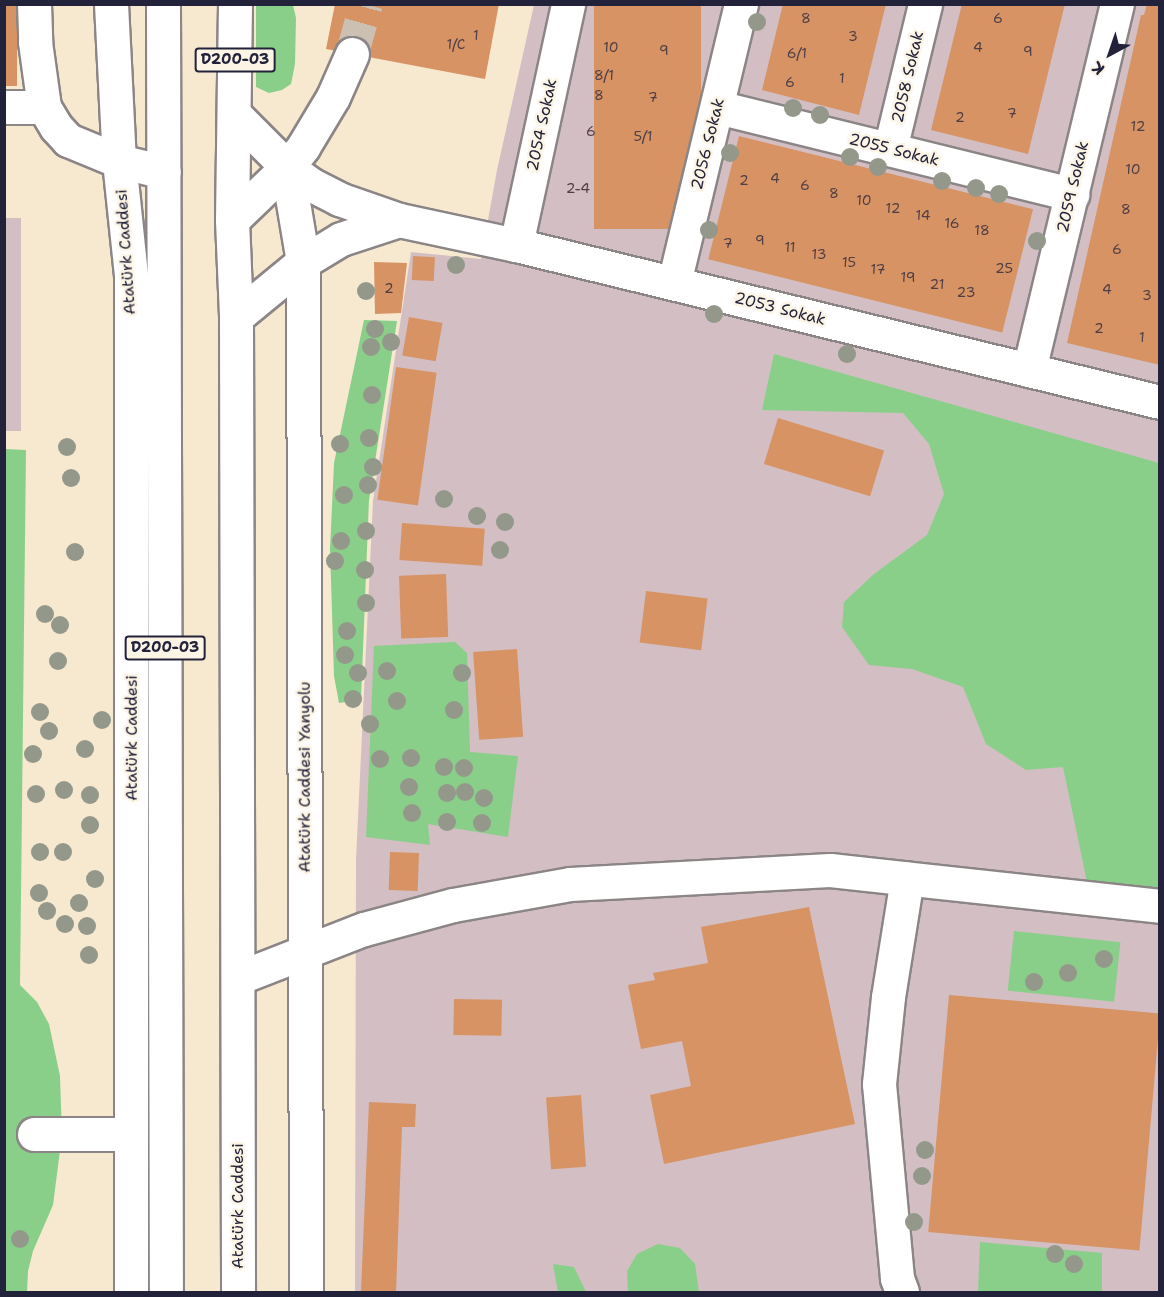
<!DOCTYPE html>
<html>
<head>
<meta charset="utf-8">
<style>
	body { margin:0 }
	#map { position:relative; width:1164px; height:1297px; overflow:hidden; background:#f7e8d0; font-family:"Shantell Sans",sans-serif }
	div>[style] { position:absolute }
	.industrial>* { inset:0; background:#d2bec3; transform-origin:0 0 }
	.green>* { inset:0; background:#8acf89; transform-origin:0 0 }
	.building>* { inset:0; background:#d79363; transform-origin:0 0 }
	.minor-tunnel>* { height:33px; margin-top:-16.5px; transform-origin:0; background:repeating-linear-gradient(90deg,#ccc0b2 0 33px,transparent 0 49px) }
	.roads { filter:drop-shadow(2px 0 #8c8586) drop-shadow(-2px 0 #8c8586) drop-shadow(0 2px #8c8586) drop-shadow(0 -2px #8c8586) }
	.minor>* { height:33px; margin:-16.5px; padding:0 16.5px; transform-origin:16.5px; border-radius:16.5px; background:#fff }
	.major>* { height:33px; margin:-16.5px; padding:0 16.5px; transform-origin:16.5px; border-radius:16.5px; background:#fff }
	.highway>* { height:33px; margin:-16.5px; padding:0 16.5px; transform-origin:16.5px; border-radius:16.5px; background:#fff }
	.trees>* { width:18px; height:18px; margin:-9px; border-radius:50%; background:#93988b }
	span { translate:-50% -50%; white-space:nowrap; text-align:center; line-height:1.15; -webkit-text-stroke:5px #fcf5e5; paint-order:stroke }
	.number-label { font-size:14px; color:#4f3e45 }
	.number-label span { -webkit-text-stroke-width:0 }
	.shield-label span { padding:2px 4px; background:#fcf5e5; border:2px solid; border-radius:4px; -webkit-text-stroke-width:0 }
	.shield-label { font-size:15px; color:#22223b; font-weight:700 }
	.street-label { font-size:16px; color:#22223b }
	.frame { position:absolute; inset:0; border:6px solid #22223b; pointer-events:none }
	.north { position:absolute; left:1080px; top:24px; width:60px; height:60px; -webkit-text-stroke:4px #fcf5e5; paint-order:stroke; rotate:220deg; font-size:16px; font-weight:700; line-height:24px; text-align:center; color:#22223b }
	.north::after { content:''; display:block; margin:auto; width:21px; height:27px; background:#22223b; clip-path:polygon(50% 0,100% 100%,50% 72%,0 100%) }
</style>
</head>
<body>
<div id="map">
	<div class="industrial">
		<div style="clip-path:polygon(534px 5px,1159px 5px,1159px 1292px,355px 1292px,356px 860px,373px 501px,411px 252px,481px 259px,497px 170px)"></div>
		<div style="left:5px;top:218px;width:16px;height:213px"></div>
	</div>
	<div class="green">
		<div style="clip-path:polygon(256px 5px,293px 5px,296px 18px,295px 64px,291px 84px,282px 90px,269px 93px,256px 87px)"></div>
		<div style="clip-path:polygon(364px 320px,397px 321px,369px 500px,361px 700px,339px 703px,334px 676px,330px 549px,334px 463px)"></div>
		<div style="clip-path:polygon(774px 354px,1159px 463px,1159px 890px,1087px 882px,1063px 767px,1026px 770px,986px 744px,963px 687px,912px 669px,869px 665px,842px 627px,844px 602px,874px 574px,927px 535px,944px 494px,929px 444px,903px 413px,762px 410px)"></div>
		<div style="clip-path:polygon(5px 449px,26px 450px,20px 985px,37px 1002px,49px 1024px,60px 1076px,62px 1135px,53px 1205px,33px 1251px,28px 1271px,27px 1292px,5px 1292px)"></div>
		<div style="clip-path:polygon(455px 642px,467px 653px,470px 752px,518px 756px,508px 837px,428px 824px,430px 845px,366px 837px,374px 646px)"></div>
		<div style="left:1014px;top:931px;width:107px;height:60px;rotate:6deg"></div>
		<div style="clip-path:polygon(980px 1242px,1102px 1253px,1102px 1292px,978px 1292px)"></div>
		<div style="clip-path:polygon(658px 1244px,680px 1248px,695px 1264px,699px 1292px,628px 1292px,627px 1271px,637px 1254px)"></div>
		<div style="clip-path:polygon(553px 1264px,574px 1267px,586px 1292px,558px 1292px)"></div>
	</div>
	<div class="building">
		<div style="left:4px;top:4px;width:13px;height:82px"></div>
		<div style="clip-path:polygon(335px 4px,499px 4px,485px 79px,326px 49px)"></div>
		<div style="left:594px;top:4px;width:107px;height:225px"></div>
		<div style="clip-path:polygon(783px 4px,886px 4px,859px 115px,762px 90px)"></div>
		<div style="clip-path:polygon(962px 4px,1065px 4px,1028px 154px,931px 130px)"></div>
		<div style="clip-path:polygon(1147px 4px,1160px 4px,1160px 365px,1067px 343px,1141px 15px,1144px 15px)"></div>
		<div style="left:739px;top:136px;width:303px;height:127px;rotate:14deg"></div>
		<div style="left:413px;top:256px;width:22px;height:24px;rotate:3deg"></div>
		<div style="clip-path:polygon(374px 262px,407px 263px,401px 313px,375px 314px)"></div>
		<div style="left:409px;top:317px;width:34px;height:39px;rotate:10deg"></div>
		<div style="left:396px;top:367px;width:41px;height:134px;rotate:8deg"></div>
		<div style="left:778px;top:418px;width:111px;height:48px;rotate:17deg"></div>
		<div style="left:402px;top:523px;width:83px;height:37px;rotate:4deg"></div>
		<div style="left:446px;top:574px;width:63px;height:47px;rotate:88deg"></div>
		<div style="left:646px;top:591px;width:62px;height:52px;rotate:7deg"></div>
		<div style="left:517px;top:649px;width:88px;height:44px;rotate:86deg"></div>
		<div style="left:390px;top:852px;width:29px;height:38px;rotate:2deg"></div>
		<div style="clip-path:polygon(809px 907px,855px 1124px,664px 1164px,650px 1095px,691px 1086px,682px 1041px,641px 1049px,628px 985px,655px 980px,653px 973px,708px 963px,701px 927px)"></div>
		<div style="left:949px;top:995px;width:212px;height:238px;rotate:5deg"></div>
		<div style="left:454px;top:999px;width:48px;height:36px;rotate:1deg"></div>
		<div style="left:581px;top:1095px;width:72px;height:35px;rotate:86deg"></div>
		<div style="clip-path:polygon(369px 1102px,416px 1104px,415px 1127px,402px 1127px,396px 1292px,361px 1292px)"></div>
	</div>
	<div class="minor-tunnel">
		<div style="left:352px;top:54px;width:52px;rotate:-74.4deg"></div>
	</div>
	<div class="roads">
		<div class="minor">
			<div style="left:34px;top:4px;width:38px;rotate:88deg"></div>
			<div style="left:35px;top:42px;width:66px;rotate:82.1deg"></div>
			<div style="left:44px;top:107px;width:23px;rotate:59deg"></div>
			<div style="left:56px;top:127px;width:18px;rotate:47deg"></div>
			<div style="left:68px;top:140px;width:55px;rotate:22.4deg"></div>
			<div style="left:119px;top:161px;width:46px;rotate:13.7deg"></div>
			<div style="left:4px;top:107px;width:40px"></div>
			<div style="left:717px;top:107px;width:366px;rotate:13.8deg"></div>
			<div style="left:890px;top:149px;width:149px;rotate:-76.4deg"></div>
			<div style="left:287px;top:167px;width:29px;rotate:36deg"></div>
			<div style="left:310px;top:184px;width:33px;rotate:27deg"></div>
			<div style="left:339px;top:199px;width:64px;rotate:19.3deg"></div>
			<div style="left:399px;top:220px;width:120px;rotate:12.1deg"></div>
			<div style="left:516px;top:245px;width:663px;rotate:13.7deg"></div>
			<div style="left:232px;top:220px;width:76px;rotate:-43.9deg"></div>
			<div style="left:287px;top:167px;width:26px;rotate:-51deg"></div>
			<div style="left:303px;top:147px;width:58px;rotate:-59deg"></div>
			<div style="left:333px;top:97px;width:47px;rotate:-66.2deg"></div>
			<div style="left:516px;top:245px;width:247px;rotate:-77.8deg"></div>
			<div style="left:674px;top:283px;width:287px;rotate:-76.5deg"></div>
			<div style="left:236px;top:317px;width:87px;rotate:-39.4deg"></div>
			<div style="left:303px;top:262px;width:44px;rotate:-31.2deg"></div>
			<div style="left:341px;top:239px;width:61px;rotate:-18.1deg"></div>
			<div style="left:1029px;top:370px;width:376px;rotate:-76.5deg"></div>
			<div style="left:238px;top:978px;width:135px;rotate:-21.3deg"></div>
			<div style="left:364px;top:929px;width:92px;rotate:-15.1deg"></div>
			<div style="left:453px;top:905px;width:119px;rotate:-10.2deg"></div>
			<div style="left:570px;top:884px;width:260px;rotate:-3.1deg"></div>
			<div style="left:830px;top:870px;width:332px;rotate:6.2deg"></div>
			<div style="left:34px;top:1134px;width:96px"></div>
			<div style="left:902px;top:1292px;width:15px;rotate:-110deg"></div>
			<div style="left:897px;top:1278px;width:195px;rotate:-95.3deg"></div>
			<div style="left:879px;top:1084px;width:87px;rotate:-84.1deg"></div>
			<div style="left:888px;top:997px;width:120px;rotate:-80.9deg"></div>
		</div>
		<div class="major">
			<div style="left:111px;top:4px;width:157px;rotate:87.1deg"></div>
			<div style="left:119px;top:161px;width:116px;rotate:84deg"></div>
			<div style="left:131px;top:276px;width:1016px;rotate:90deg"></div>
			<div style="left:235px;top:115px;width:74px;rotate:45deg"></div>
			<div style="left:287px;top:167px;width:96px;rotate:80.4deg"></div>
			<div style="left:303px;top:262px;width:1030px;rotate:89.83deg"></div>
		</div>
		<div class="highway">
			<div style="left:163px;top:4px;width:1288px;rotate:89.87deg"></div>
			<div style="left:235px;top:4px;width:216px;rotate:90.8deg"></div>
			<div style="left:232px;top:220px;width:97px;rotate:87.6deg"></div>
			<div style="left:236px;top:317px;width:975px;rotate:89.88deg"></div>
		</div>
	</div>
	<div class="trees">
		<div style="left:757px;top:22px"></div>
		<div style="left:793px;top:108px"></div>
		<div style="left:820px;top:115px"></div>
		<div style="left:730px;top:153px"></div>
		<div style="left:850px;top:157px"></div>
		<div style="left:878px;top:167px"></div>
		<div style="left:942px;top:181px"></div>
		<div style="left:976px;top:188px"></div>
		<div style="left:999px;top:194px"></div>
		<div style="left:709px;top:230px"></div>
		<div style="left:1037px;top:241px"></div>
		<div style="left:456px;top:265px"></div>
		<div style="left:366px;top:291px"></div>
		<div style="left:714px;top:314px"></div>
		<div style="left:375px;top:329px"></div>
		<div style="left:391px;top:342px"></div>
		<div style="left:371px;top:347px"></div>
		<div style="left:847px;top:354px"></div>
		<div style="left:372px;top:395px"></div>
		<div style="left:369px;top:438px"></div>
		<div style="left:340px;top:444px"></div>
		<div style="left:67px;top:447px"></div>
		<div style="left:373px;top:467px"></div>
		<div style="left:71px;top:478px"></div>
		<div style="left:368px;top:485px"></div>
		<div style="left:344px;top:495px"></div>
		<div style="left:444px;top:499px"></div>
		<div style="left:477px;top:516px"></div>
		<div style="left:505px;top:522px"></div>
		<div style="left:366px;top:531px"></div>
		<div style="left:341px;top:541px"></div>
		<div style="left:500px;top:550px"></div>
		<div style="left:75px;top:552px"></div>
		<div style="left:335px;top:561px"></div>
		<div style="left:365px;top:570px"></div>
		<div style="left:366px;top:603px"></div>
		<div style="left:45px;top:614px"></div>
		<div style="left:60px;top:625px"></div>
		<div style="left:347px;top:631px"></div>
		<div style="left:345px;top:655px"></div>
		<div style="left:58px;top:661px"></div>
		<div style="left:387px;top:671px"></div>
		<div style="left:358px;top:673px"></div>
		<div style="left:462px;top:673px"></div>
		<div style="left:353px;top:699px"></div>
		<div style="left:397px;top:701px"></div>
		<div style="left:454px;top:710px"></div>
		<div style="left:40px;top:712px"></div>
		<div style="left:102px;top:720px"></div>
		<div style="left:370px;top:724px"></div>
		<div style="left:49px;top:731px"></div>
		<div style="left:85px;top:749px"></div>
		<div style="left:33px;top:754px"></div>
		<div style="left:411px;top:758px"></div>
		<div style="left:380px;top:759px"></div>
		<div style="left:444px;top:767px"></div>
		<div style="left:464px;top:768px"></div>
		<div style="left:409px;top:787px"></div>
		<div style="left:64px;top:790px"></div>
		<div style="left:465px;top:792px"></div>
		<div style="left:447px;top:793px"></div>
		<div style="left:36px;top:794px"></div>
		<div style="left:90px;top:795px"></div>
		<div style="left:484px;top:798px"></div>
		<div style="left:412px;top:813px"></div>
		<div style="left:447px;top:822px"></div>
		<div style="left:482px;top:823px"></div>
		<div style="left:90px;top:825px"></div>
		<div style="left:40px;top:852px"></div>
		<div style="left:63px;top:852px"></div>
		<div style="left:95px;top:879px"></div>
		<div style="left:39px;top:893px"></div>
		<div style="left:79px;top:903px"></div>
		<div style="left:47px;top:911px"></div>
		<div style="left:65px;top:924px"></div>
		<div style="left:87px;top:926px"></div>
		<div style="left:89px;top:955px"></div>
		<div style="left:1104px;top:959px"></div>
		<div style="left:1068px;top:973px"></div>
		<div style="left:1034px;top:982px"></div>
		<div style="left:925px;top:1150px"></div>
		<div style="left:922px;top:1176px"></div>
		<div style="left:914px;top:1222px"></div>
		<div style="left:20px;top:1239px"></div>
		<div style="left:1055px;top:1254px"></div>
		<div style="left:1074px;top:1264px"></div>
	</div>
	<div class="number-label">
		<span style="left:806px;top:18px">8</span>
		<span style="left:998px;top:18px">6</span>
		<span style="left:476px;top:35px">1</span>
		<span style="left:853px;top:36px">3</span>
		<span style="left:456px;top:44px">1/C</span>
		<span style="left:611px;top:47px">10</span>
		<span style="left:978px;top:47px">4</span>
		<span style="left:664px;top:50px">9</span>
		<span style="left:1028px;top:51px">9</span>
		<span style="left:797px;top:53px">6/1</span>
		<span style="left:604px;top:75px">8/1</span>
		<span style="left:842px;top:78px">1</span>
		<span style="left:790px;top:82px">6</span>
		<span style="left:599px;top:95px">8</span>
		<span style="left:653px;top:97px">7</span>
		<span style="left:1012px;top:113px">7</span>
		<span style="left:960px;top:117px">2</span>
		<span style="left:1138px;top:126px">12</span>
		<span style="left:591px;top:131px">6</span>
		<span style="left:643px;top:136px">5/1</span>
		<span style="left:1133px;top:169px">10</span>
		<span style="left:775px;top:178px">4</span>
		<span style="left:744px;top:180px">2</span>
		<span style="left:805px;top:185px">6</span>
		<span style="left:578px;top:188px">2-4</span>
		<span style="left:834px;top:193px">8</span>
		<span style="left:864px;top:200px">10</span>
		<span style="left:893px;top:208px">12</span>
		<span style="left:1126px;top:209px">8</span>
		<span style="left:923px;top:215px">14</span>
		<span style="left:952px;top:223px">16</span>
		<span style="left:982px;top:230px">18</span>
		<span style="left:760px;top:240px">9</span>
		<span style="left:728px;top:243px">7</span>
		<span style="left:790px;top:247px">11</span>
		<span style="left:1117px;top:249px">6</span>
		<span style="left:819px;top:254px">13</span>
		<span style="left:849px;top:262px">15</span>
		<span style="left:1004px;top:268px">25</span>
		<span style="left:878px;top:269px">17</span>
		<span style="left:908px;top:277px">19</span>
		<span style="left:937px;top:284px">21</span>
		<span style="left:389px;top:288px">2</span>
		<span style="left:1107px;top:289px">4</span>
		<span style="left:966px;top:292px">23</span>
		<span style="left:1147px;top:295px">3</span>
		<span style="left:1099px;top:328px">2</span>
		<span style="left:1142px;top:337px">1</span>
	</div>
	<div class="shield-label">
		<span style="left:235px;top:60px">D200-03</span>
		<span style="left:165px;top:648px">D200-03</span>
	</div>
	<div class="street-label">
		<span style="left:908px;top:77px;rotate:-77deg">2058 Sokak</span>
		<span style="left:542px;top:125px;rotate:-78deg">2054 Sokak</span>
		<span style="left:708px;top:144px;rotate:-76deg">2056 Sokak</span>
		<span style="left:894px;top:150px;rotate:14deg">2055 Sokak</span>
		<span style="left:1073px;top:187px;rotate:-77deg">2059 Sokak</span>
		<span style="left:126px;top:252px;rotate:-94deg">Atatürk Caddesi</span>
		<span style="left:780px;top:309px;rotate:14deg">2053 Sokak</span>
		<span style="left:132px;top:738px;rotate:-90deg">Atatürk Caddesi</span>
		<span style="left:305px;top:777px;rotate:-90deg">Atatürk Caddesi Yanyolu</span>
		<span style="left:238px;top:1206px;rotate:-90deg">Atatürk Caddesi</span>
	</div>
	<div class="frame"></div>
	<div class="north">K</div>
</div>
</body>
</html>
